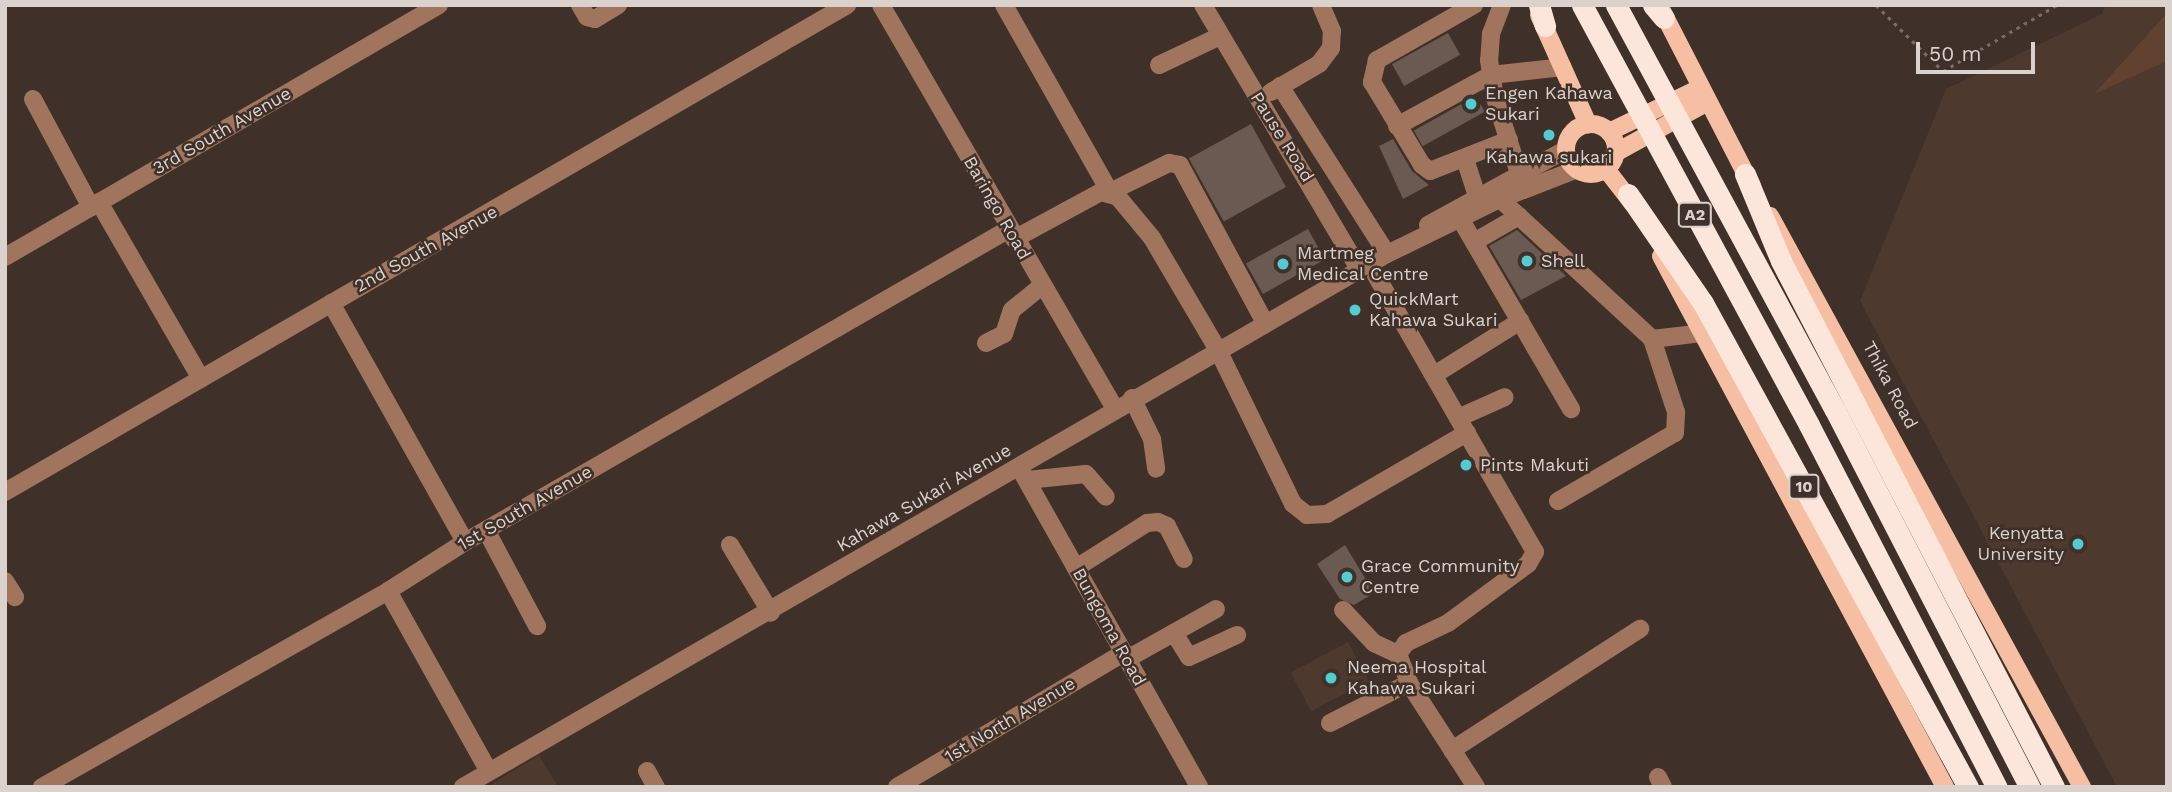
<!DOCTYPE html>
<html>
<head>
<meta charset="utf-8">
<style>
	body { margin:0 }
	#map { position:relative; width:2172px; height:792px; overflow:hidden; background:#3f3029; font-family:"Work Sans",sans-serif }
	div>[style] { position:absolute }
	.built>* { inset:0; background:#4d392e; transform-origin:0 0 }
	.green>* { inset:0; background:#624130 }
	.building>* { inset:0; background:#6a5a52; transform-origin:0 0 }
	.path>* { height:2.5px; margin-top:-1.25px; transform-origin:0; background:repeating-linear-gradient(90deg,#796b66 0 3.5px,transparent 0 8.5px) }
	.minor>* { height:18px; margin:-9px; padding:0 9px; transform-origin:9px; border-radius:9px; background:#a1745d }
	.major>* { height:18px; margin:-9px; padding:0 9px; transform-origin:9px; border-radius:9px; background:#f6bea2 }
	.major>.ring { margin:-9px; padding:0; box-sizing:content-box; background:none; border:18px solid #f6bea2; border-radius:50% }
	.highway>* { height:21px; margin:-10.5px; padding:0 10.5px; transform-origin:10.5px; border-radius:10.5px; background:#fce5da }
	.highway-bridge>* { height:21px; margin:-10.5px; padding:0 10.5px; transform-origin:10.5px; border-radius:10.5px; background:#fce5da }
	.dots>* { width:19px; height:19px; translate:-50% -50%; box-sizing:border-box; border:4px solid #3f3029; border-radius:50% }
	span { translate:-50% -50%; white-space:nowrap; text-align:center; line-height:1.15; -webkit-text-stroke:5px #3f3029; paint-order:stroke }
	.shield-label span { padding:2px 5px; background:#3f3029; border:2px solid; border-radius:5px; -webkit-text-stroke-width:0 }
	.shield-label { font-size:16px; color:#dbd1cd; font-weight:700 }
	.poi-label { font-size:18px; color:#dbd1cd }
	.left { translate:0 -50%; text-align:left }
	.right { translate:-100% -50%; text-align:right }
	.street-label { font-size:18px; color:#dbd1cd }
	.frame { position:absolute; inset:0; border:7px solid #dbd1cd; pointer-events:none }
	.scale { position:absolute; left:1916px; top:42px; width:119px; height:32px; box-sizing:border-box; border:4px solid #dbd1cd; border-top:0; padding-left:9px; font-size:21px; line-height:24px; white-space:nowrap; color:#dbd1cd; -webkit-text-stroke:5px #3f3029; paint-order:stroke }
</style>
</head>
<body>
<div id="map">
	<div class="built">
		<div style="clip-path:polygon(2106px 5px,2167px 5px,2167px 787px,2117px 787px,1860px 301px,1946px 89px,2102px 14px)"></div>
		<div style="left:1348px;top:642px;width:44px;height:65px;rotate:62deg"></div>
		<div style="clip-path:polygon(539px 755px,558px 787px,487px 787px)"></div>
	</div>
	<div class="green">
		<div style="clip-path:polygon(2167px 13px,2167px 61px,2094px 94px)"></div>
	</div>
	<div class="building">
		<div style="left:1448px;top:33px;width:25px;height:64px;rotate:61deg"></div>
		<div style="left:1476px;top:96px;width:18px;height:71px;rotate:61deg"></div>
		<div style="left:1251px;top:124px;width:72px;height:71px;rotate:61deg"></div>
		<div style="clip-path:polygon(1393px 139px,1412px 171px,1429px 185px,1403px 199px,1379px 146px)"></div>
		<div style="left:1308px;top:229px;width:35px;height:71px;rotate:61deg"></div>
		<div style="clip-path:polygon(1517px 230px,1566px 276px,1521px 300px,1489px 246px)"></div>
		<div style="clip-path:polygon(1345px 545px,1374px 593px,1354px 605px,1340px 599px,1317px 564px)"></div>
	</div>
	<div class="path">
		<div style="left:1876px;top:5px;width:94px;rotate:44.6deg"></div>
		<div style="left:1943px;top:71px;width:132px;rotate:-30.1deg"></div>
	</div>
	<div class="minor">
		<div style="left:580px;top:5px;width:14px;rotate:60deg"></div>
		<div style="left:587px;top:17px;width:8px;rotate:14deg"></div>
		<div style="left:595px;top:19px;width:27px;rotate:-31deg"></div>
		<div style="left:881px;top:5px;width:466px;rotate:59.9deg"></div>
		<div style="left:1004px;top:5px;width:215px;rotate:60.5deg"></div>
		<div style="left:1110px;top:192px;width:66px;rotate:-26.2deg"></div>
		<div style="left:1169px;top:163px;width:11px;rotate:10deg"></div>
		<div style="left:1180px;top:165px;width:179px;rotate:61.7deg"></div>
		<div style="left:1203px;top:5px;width:308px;rotate:59.4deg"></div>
		<div style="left:1474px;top:5px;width:112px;rotate:150.4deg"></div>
		<div style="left:1377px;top:60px;width:23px;rotate:103deg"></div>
		<div style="left:1372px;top:82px;width:97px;rotate:58.9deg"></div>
		<div style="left:1422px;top:165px;width:10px;rotate:37deg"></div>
		<div style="left:1430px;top:171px;width:85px;rotate:-21.4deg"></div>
		<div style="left:1502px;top:5px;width:31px;rotate:111deg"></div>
		<div style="left:1491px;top:34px;width:26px;rotate:94deg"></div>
		<div style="left:1489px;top:60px;width:38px;rotate:81deg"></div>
		<div style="left:1495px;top:98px;width:79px;rotate:72.3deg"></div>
		<div style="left:1159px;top:65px;width:68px;rotate:-25.4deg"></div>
		<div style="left:1280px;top:86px;width:199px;rotate:57.5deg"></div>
		<div style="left:1271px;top:92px;width:56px;rotate:-30.3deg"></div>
		<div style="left:1319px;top:64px;width:20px;rotate:-53deg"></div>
		<div style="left:1331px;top:48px;width:17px;rotate:-87deg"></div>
		<div style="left:1332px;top:31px;width:28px;rotate:-113deg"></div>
		<div style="left:33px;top:99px;width:123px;rotate:61.8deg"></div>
		<div style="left:1397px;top:126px;width:107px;rotate:-28.5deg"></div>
		<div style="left:1491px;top:75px;width:72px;rotate:-6.3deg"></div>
		<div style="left:1465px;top:159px;width:38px;rotate:72deg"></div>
		<div style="left:1500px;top:199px;width:207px;rotate:42.6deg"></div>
		<div style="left:1652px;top:339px;width:50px;rotate:-6.8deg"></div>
		<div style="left:99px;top:202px;width:204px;rotate:60deg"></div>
		<div style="left:1461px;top:220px;width:219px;rotate:59.8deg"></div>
		<div style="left:1428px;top:225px;width:156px;rotate:-28.7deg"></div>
		<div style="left:1014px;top:239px;width:99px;rotate:-28.4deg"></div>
		<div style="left:1101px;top:192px;width:18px;rotate:16deg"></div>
		<div style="left:1118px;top:197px;width:53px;rotate:50.3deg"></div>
		<div style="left:1152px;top:238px;width:130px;rotate:59.5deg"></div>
		<div style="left:1218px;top:350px;width:171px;rotate:64deg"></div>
		<div style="left:1293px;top:504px;width:18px;rotate:38deg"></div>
		<div style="left:1307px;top:515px;width:20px;rotate:-3deg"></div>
		<div style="left:1327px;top:514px;width:162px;rotate:-30.1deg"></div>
		<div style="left:1474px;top:242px;width:52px;rotate:-30deg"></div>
		<div style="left:5px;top:257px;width:502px;rotate:-30.14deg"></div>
		<div style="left:1370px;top:265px;width:331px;rotate:60.1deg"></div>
		<div style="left:1535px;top:552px;width:14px;rotate:120deg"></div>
		<div style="left:1528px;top:564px;width:99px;rotate:143.6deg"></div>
		<div style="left:1448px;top:623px;width:47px;rotate:154.5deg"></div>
		<div style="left:1406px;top:643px;width:14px;rotate:126deg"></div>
		<div style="left:1398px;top:654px;width:31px;rotate:69deg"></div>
		<div style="left:1409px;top:683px;width:124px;rotate:57.2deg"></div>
		<div style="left:331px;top:303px;width:274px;rotate:60.7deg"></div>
		<div style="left:986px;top:343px;width:20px;rotate:-27deg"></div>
		<div style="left:1004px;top:334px;width:25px;rotate:-72deg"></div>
		<div style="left:1012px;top:310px;width:38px;rotate:-39deg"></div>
		<div style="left:1434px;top:375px;width:102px;rotate:-32.1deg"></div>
		<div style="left:1132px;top:398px;width:46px;rotate:64deg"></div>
		<div style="left:1152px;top:439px;width:30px;rotate:82deg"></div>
		<div style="left:1458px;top:418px;width:51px;rotate:-24.1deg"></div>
		<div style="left:1019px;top:467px;width:367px;rotate:60.6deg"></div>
		<div style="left:1027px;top:480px;width:59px;rotate:-5.8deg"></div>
		<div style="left:1086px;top:474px;width:30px;rotate:49deg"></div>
		<div style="left:5px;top:492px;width:973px;rotate:-30.04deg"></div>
		<div style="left:1558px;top:501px;width:135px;rotate:-30.2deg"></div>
		<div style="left:1675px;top:433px;width:21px;rotate:-87deg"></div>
		<div style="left:1676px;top:412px;width:77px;rotate:-108.2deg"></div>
		<div style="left:486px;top:530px;width:109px;rotate:62deg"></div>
		<div style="left:730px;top:545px;width:79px;rotate:58.9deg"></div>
		<div style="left:1076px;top:568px;width:84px;rotate:-32.4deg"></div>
		<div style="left:1147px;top:523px;width:11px;rotate:-5deg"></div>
		<div style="left:1158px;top:522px;width:10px;rotate:24deg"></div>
		<div style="left:1167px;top:526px;width:37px;rotate:63deg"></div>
		<div style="left:5px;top:581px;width:19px;rotate:58deg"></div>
		<div style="left:388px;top:591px;width:207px;rotate:60.8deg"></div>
		<div style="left:1343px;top:610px;width:45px;rotate:46.8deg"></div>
		<div style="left:1374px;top:643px;width:26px;rotate:25deg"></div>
		<div style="left:1174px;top:633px;width:28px;rotate:58deg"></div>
		<div style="left:1189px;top:657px;width:53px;rotate:-24.6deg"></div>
		<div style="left:1127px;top:659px;width:102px;rotate:-29.3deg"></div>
		<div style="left:1330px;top:723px;width:89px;rotate:-26.9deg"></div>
		<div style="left:1452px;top:750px;width:224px;rotate:-32.8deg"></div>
		<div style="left:647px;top:771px;width:18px;rotate:61deg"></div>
		<div style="left:1658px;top:777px;width:11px;rotate:63deg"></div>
		<div style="left:42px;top:787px;width:398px;rotate:-29.5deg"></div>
		<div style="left:388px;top:591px;width:91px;rotate:-32.5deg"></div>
		<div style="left:465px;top:542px;width:628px;rotate:-29.91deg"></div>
		<div style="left:463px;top:787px;width:1067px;rotate:-29.98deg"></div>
		<div style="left:1387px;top:254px;width:126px;rotate:-26deg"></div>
		<div style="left:1500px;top:199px;width:80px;rotate:-21.1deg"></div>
		<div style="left:897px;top:787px;width:264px;rotate:-30.6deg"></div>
	</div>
	<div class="major">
		<div style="left:1659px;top:5px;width:203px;rotate:62.8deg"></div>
		<div style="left:1539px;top:15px;width:120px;rotate:65.8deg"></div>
		<div class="ring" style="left:1566px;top:124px;width:32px;height:32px"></div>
		<div style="left:1609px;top:132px;width:99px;rotate:-25.8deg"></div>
		<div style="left:1615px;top:153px;width:104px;rotate:-28.8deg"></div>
		<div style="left:1606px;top:169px;width:44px;rotate:52.4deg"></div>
		<div style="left:1770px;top:216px;width:651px;rotate:61.35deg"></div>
		<div style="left:1661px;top:256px;width:602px;rotate:61.86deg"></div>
	</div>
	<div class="highway">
		<div style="left:1539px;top:5px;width:22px;rotate:74deg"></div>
		<div style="left:1653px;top:5px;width:17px;rotate:50deg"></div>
		<div style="left:1745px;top:174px;width:94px;rotate:67.5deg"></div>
		<div style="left:1781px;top:261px;width:593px;rotate:62.57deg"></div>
		<div style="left:1628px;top:194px;width:132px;rotate:55.5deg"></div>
		<div style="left:1703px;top:303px;width:552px;rotate:61.3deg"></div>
		<div style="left:1835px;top:410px;width:424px;rotate:62.7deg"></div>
		<div style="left:1809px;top:425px;width:408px;rotate:62.6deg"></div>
	</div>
	<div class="highway-bridge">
		<div style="left:1582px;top:5px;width:477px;rotate:61.6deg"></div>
		<div style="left:1616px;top:5px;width:460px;rotate:61.6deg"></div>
	</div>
	<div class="dots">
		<div style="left:1471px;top:104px;background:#52ccd0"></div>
		<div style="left:1549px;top:135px;background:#52ccd0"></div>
		<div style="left:1527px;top:261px;background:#52ccd0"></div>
		<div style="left:1283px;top:264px;background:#52ccd0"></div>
		<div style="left:1355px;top:310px;background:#52ccd0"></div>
		<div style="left:1466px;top:465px;background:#52ccd0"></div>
		<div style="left:2078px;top:544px;background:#52ccd0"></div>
		<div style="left:1347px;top:577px;background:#52ccd0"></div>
		<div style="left:1331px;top:678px;background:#52ccd0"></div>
	</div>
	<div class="shield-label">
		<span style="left:1695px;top:215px">A2</span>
		<span style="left:1804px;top:487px">10</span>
	</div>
	<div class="poi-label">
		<span class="left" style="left:1485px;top:104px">Engen Kahawa<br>Sukari</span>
		<span style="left:1549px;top:157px">Kahawa sukari</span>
		<span class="left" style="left:1297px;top:264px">Martmeg<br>Medical Centre</span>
		<span class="left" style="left:1541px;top:261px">Shell</span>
		<span class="left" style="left:1369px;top:310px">QuickMart<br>Kahawa Sukari</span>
		<span class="left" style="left:1480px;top:465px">Pints Makuti</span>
		<span class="right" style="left:2064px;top:544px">Kenyatta<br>University</span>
		<span class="left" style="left:1361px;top:577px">Grace Community<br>Centre</span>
		<span class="left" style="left:1347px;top:678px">Neema Hospital<br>Kahawa Sukari</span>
	</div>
	<div class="street-label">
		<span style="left:222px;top:131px;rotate:-30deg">3rd South Avenue</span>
		<span style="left:1282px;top:137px;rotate:58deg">Pause Road</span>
		<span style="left:997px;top:208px;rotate:60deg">Baringo Road</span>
		<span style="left:426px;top:249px;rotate:-29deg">2nd South Avenue</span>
		<span style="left:1890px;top:385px;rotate:62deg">Thika Road</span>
		<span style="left:924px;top:498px;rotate:-30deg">Kahawa Sukari Avenue</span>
		<span style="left:525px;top:508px;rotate:-30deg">1st South Avenue</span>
		<span style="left:1109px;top:627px;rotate:61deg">Bungoma Road</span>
		<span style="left:1010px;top:720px;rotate:-31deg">1st North Avenue</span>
	</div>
	<div class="frame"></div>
	<div class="scale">50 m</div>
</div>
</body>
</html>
